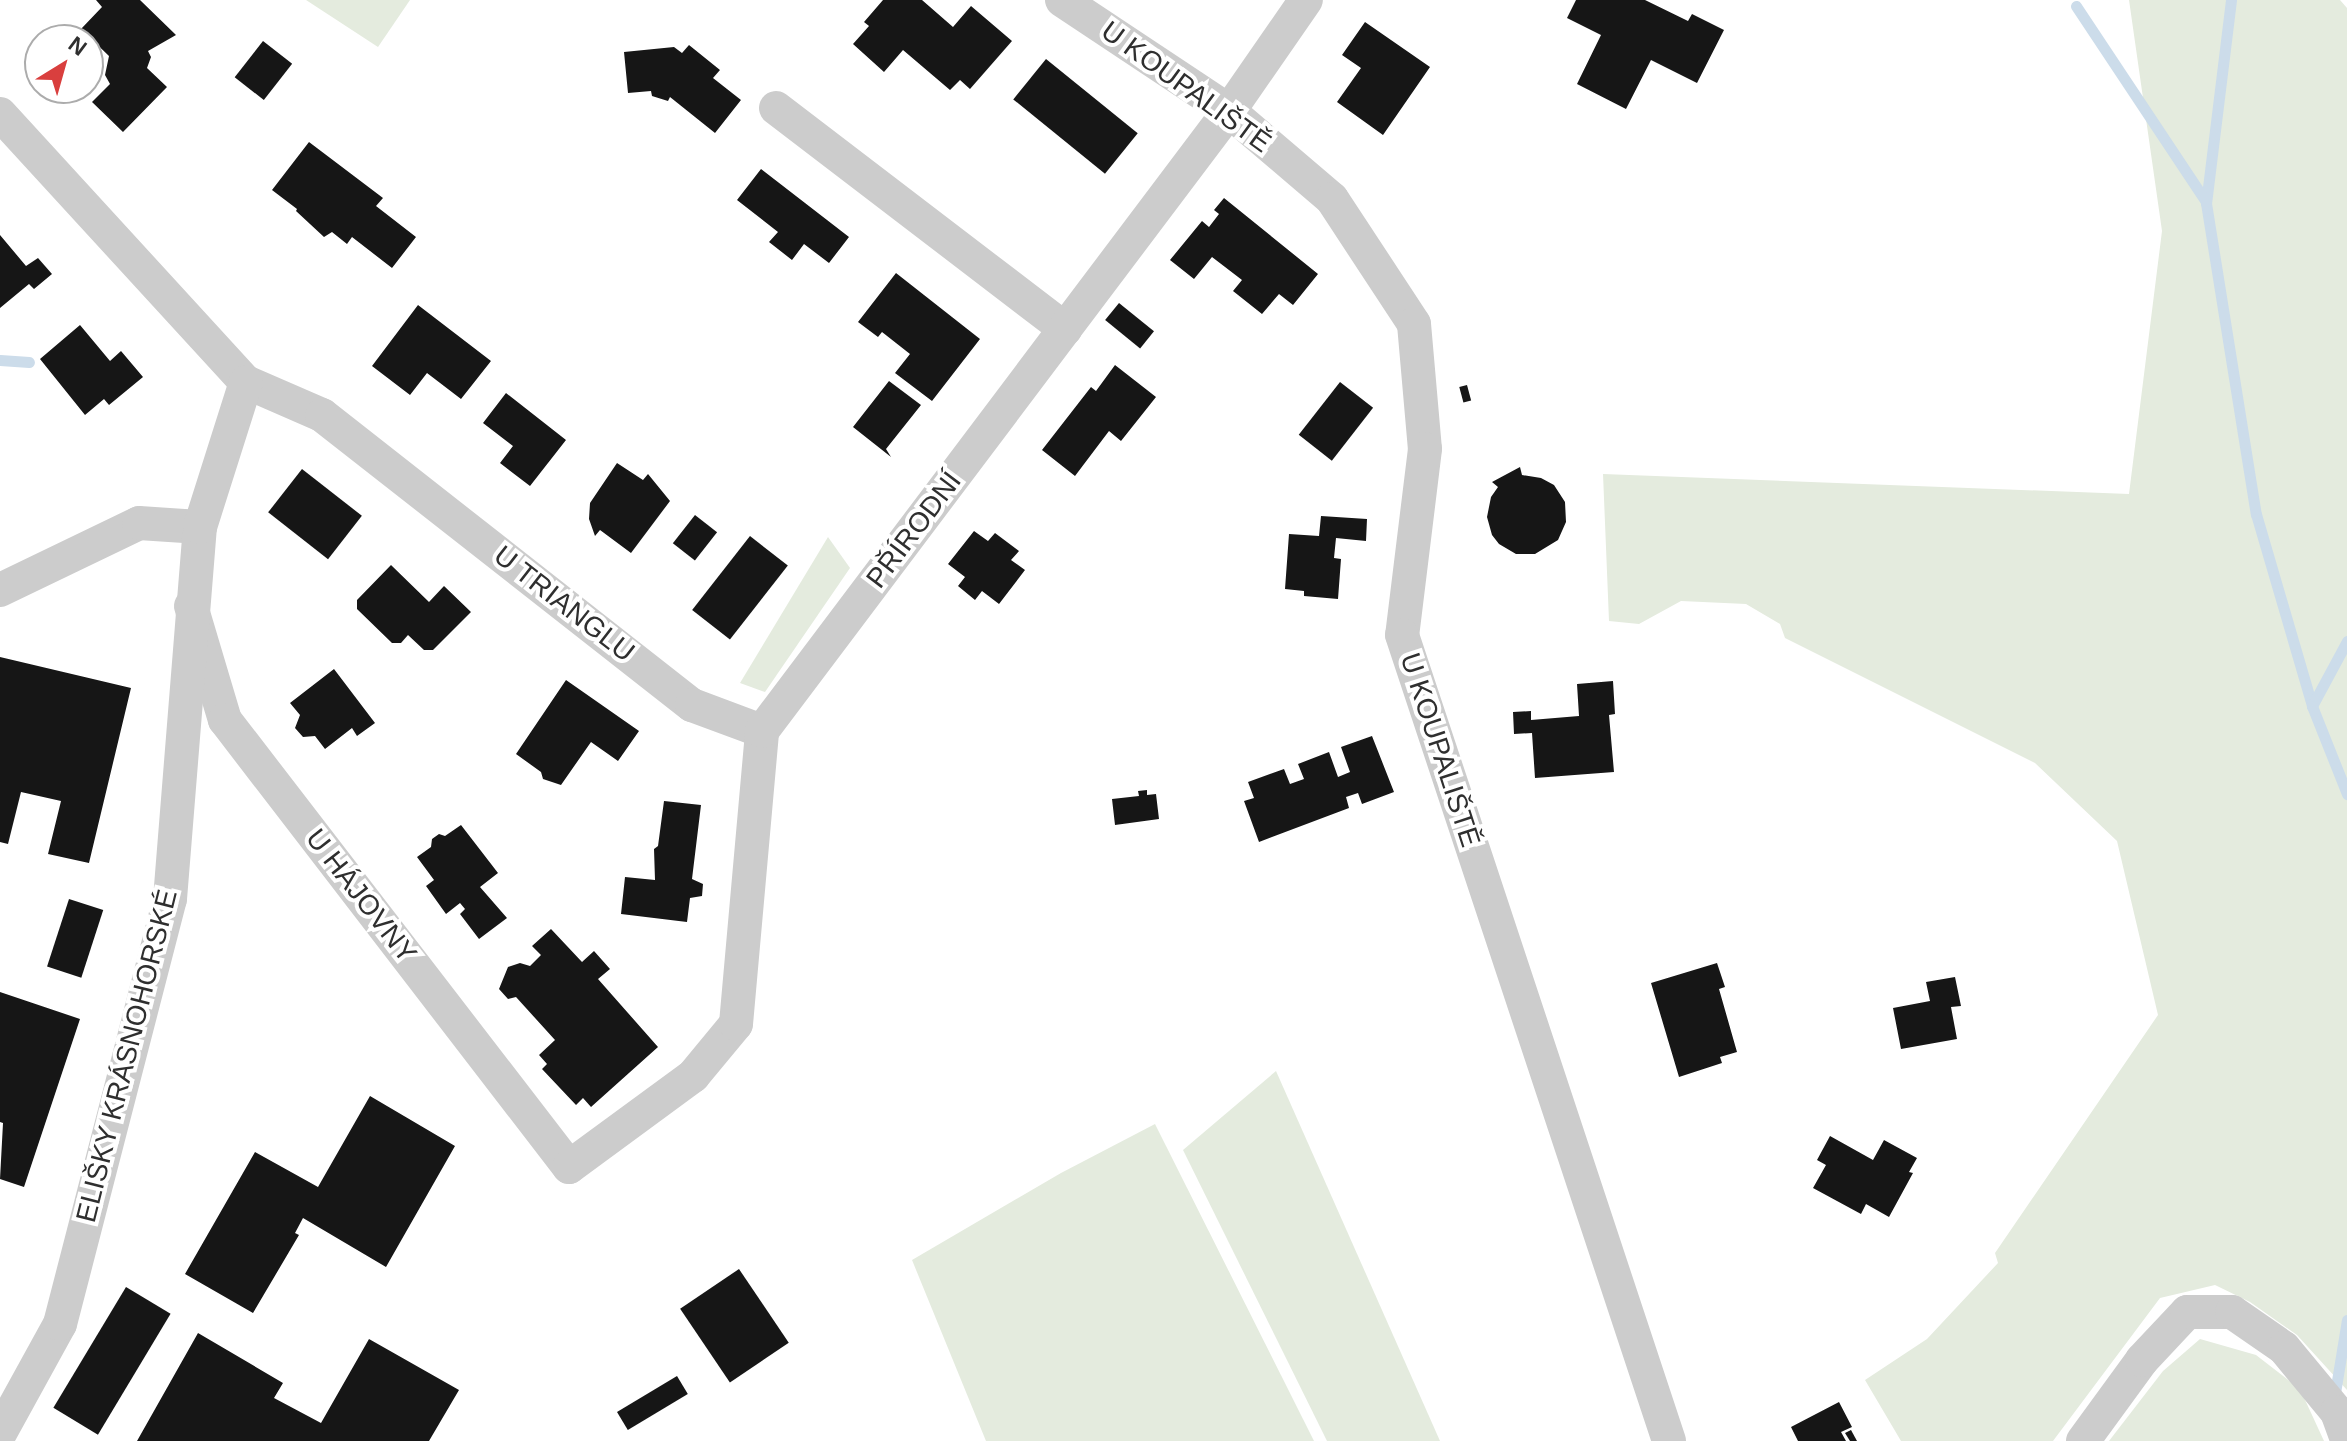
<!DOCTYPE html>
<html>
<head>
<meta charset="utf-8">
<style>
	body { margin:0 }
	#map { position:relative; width:2347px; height:1441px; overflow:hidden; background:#fff; font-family:Arial,sans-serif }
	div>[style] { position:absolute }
	.green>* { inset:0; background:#e4ebde }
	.stream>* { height:11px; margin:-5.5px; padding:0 5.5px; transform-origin:5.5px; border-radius:5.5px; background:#ccdcea }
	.building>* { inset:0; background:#161616; transform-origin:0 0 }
	.minor>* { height:34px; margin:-17px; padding:0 17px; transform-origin:17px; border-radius:17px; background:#ccc }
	span { translate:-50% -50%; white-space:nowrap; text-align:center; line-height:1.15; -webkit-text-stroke:8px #fff; paint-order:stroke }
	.street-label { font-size:28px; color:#2f2f2f }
	.north { position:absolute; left:24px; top:24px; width:80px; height:80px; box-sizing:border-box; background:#fff; border:2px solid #acacac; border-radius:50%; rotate:37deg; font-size:22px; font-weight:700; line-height:32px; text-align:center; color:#2f2f2f }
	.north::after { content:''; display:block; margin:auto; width:28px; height:36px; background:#d93f3e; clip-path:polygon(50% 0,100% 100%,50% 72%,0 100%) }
</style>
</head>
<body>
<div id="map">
	<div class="green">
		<div style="clip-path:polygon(306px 0,410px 0,378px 47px)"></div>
		<div style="clip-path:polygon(2129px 0,2340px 0,2347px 8px,2347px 1390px,2297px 1335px,2250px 1302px,2215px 1285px,2160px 1298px,2053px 1441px,1901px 1441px,1865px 1380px,1927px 1339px,1998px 1263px,1995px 1253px,2158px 1015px,2117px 841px,2035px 763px,1785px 638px,1780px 624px,1746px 604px,1681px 601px,1639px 624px,1609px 621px,1603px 474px,2129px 494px,2162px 231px)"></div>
		<div style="clip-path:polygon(828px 537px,850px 568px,765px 692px,740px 683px)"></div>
		<div style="clip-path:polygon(1276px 1071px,1440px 1441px,1327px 1441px,1183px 1150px)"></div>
		<div style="clip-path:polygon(1155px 1124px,1314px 1441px,986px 1441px,912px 1260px,1061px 1173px)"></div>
		<div style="clip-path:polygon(2200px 1339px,2256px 1355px,2300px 1389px,2324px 1441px,2109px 1441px,2163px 1371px)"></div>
	</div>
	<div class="stream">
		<div style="left:2231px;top:0;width:205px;rotate:97deg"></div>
		<div style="left:2206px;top:203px;width:315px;rotate:80.9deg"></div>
		<div style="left:2256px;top:514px;width:200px;rotate:73.7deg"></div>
		<div style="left:2076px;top:6px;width:235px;rotate:56.4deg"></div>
		<div style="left:0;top:360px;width:29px;rotate:4deg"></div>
		<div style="left:2347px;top:641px;width:74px;rotate:118.3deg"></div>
		<div style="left:2312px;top:706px;width:95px;rotate:68.3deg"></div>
		<div style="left:2334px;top:1399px;width:80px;rotate:-80.7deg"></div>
	</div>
	<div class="building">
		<div style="clip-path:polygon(96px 0,140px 0,176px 35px,148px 51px,151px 57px,147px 68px,167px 87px,123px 132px,92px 102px,110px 84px,105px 75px,109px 56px,81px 29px,102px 7px)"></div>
		<div style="clip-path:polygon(883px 0,922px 0,953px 27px,971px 6px,1012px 41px,970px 89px,960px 80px,950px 90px,903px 50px,884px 72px,853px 44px,869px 26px,864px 22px)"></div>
		<div style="clip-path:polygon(1576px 0,1645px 0,1688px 21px,1692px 14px,1724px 30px,1697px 83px,1651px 60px,1626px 109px,1577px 84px,1601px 35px,1567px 18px)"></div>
		<div style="clip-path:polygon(1365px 22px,1430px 67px,1383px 135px,1337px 102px,1361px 68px,1342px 55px)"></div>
		<div style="left:263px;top:41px;width:37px;height:46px;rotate:38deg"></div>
		<div style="clip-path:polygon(689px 45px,720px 70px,713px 78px,741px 100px,715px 133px,670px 97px,668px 101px,652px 96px,651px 91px,628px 93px,624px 52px,674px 47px,682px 53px)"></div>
		<div style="left:1046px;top:59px;width:118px;height:52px;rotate:39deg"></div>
		<div style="clip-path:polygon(309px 142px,383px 198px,376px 206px,416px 237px,392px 268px,352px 237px,347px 244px,332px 232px,324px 237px,296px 211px,297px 209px,272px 190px)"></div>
		<div style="clip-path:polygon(761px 169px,849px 237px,829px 263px,804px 244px,792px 260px,769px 242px,778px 232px,737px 200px)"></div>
		<div style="clip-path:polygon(1224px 198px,1318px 274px,1293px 305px,1279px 294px,1262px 314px,1233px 291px,1242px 280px,1212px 257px,1194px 279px,1170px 260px,1202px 221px,1209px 227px,1219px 214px,1214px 210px)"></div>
		<div style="clip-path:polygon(0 235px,26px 266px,38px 258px,52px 274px,34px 289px,29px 284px,0 308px)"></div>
		<div style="clip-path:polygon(896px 273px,980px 339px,932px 401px,895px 373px,910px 354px,882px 332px,878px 337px,858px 322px)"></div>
		<div style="left:1119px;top:303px;width:45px;height:22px;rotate:39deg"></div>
		<div style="clip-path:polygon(418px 305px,491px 361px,461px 399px,427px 373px,410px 395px,372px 366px)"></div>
		<div style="clip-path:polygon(80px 325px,110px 361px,121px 351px,143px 377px,109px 405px,104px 399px,85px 415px,40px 359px)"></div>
		<div style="clip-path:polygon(1115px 365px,1156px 397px,1121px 441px,1109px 431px,1075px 476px,1042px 450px,1091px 387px,1096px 391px)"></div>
		<div style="clip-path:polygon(889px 381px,921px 405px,886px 449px,891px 457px,853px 427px)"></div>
		<div style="left:1340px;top:382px;width:42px;height:67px;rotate:38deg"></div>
		<div style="left:1467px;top:385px;width:16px;height:8px;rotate:75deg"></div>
		<div style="clip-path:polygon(506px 393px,566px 440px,530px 486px,500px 463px,513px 446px,483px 423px)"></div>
		<div style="clip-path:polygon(617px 463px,643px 480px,648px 474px,670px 501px,631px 553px,600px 530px,595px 536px,589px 519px,590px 503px)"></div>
		<div style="clip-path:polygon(1520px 467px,1522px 475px,1541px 478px,1554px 485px,1565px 502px,1566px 522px,1558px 540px,1535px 554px,1516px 554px,1499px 544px,1492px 535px,1487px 517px,1491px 497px,1498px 487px,1492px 482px)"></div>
		<div style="left:302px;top:469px;width:76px;height:55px;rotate:38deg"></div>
		<div style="left:695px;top:515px;width:28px;height:36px;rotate:38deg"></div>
		<div style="clip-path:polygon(1321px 516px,1367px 519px,1366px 541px,1336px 538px,1334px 558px,1341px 559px,1338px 599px,1304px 596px,1304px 591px,1285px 589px,1289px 534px,1319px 536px)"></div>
		<div style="clip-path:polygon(974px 531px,988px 541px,995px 533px,1019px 551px,1011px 560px,1025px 570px,999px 604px,982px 591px,975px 600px,958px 586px,965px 577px,948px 564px)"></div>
		<div style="left:750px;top:536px;width:48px;height:94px;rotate:38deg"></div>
		<div style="clip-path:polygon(391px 565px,429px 602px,444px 586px,471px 612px,433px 650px,424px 650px,408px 635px,401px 643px,392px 643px,357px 609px,357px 600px)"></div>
		<div style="clip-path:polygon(0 657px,131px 688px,89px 863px,48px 854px,61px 801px,21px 792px,8px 844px,0 842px)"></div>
		<div style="clip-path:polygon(334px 669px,375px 723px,357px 736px,352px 728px,325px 749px,315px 736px,303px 737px,295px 728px,300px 715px,290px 703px)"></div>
		<div style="clip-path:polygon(566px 680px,639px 731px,618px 761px,591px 742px,561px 785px,543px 779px,541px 772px,516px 754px)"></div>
		<div style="clip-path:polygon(1613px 681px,1615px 714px,1609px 715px,1614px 772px,1535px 778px,1532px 733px,1514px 734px,1513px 712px,1531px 711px,1531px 720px,1579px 716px,1577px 684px)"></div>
		<div style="clip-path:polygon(1372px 736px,1394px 792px,1362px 804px,1358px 793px,1346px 797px,1349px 808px,1259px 842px,1244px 801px,1254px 798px,1248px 782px,1284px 769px,1290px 784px,1304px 779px,1298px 764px,1329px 752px,1338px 777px,1350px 772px,1341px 747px)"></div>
		<div style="clip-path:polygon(1147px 790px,1147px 795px,1156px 794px,1159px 819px,1115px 825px,1112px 799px,1139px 796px,1138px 791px)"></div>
		<div style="clip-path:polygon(664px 801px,701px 805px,692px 879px,703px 884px,702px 896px,690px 898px,687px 922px,621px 914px,625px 877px,655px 880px,654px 849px,658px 846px)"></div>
		<div style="clip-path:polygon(461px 825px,498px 873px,480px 887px,507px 918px,479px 939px,460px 914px,465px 909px,460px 903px,446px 914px,426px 886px,434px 880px,417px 857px,431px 847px,432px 839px,439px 834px,445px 836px)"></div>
		<div style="left:69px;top:899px;width:36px;height:71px;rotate:18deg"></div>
		<div style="clip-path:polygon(551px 929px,582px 962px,594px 951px,610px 969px,598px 979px,658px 1047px,591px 1107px,583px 1098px,576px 1105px,542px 1069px,547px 1064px,539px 1055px,555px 1040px,516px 997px,508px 999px,499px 989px,508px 967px,520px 963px,530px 966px,541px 955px,532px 946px)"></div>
		<div style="clip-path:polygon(1717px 963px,1725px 987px,1719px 989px,1737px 1052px,1720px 1057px,1722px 1063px,1679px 1077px,1651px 983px)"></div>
		<div style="clip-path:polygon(1955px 977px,1961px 1006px,1951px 1007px,1957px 1039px,1901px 1049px,1893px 1008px,1930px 1001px,1926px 982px)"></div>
		<div style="clip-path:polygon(0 992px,80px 1019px,24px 1187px,0 1179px,3px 1123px,0 1122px)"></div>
		<div style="clip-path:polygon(370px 1096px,455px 1146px,386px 1267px,303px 1218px,295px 1233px,299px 1235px,253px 1313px,185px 1274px,255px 1152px,318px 1187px)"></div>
		<div style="clip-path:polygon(1830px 1136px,1873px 1160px,1884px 1140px,1917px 1158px,1909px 1172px,1913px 1173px,1889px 1217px,1866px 1204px,1861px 1214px,1813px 1188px,1826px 1165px,1817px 1160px)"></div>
		<div style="left:739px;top:1269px;width:89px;height:71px;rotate:56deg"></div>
		<div style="left:126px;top:1287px;width:52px;height:141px;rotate:31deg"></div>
		<div style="clip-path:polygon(198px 1333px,283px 1383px,274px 1398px,321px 1423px,369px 1339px,459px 1390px,429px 1441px,137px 1441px)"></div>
		<div style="left:677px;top:1376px;width:21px;height:70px;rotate:59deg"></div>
		<div style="clip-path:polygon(1839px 1402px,1852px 1427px,1841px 1432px,1846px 1441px,1798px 1441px,1791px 1427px)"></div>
		<div style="clip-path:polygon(1851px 1430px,1857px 1441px,1850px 1441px,1845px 1433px)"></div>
	</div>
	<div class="minor">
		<div style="left:1062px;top:0;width:201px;rotate:33.6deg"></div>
		<div style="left:1229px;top:111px;width:135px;rotate:40.5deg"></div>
		<div style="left:1332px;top:199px;width:149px;rotate:56.7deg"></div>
		<div style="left:1414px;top:324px;width:125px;rotate:85deg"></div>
		<div style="left:1425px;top:449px;width:187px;rotate:97deg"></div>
		<div style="left:1402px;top:635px;width:849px;rotate:71.67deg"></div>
		<div style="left:776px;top:108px;width:364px;rotate:37.4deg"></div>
		<div style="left:0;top:114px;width:364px;rotate:47.5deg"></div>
		<div style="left:246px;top:382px;width:83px;rotate:23.5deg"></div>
		<div style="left:322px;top:415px;width:470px;rotate:38.1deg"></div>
		<div style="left:692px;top:705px;width:75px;rotate:20.4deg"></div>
		<div style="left:0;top:590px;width:154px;rotate:-25.7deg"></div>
		<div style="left:139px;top:523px;width:61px;rotate:3.8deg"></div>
		<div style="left:191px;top:606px;width:119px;rotate:73.4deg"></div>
		<div style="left:225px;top:720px;width:564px;rotate:52.42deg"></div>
		<div style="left:569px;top:1167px;width:154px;rotate:-36.3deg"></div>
		<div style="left:693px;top:1076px;width:67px;rotate:-50.4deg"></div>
		<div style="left:736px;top:1024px;width:294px;rotate:-84.9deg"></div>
		<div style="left:762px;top:731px;width:776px;rotate:-53.01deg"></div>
		<div style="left:1229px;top:111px;width:135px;rotate:-55.3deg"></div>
		<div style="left:0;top:1433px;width:124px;rotate:-61.2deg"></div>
		<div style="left:60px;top:1324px;width:439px;rotate:-75.5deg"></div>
		<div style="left:170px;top:899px;width:373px;rotate:-85.4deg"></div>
		<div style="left:200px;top:527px;width:152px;rotate:-72.4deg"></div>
		<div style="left:2083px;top:1441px;width:100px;rotate:-53.9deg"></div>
		<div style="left:2142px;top:1360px;width:66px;rotate:-46.8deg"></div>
		<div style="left:2187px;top:1312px;width:45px"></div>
		<div style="left:2232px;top:1312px;width:63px;rotate:34.7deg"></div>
		<div style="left:2284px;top:1348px;width:83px;rotate:50.4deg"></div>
		<div style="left:2337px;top:1412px;width:29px;rotate:70deg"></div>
	</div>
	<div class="street-label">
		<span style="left:1186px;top:87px;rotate:36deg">U KOUPALIŠTĚ</span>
		<span style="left:914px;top:530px;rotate:-53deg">PŘÍRODNÍ</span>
		<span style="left:564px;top:604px;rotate:38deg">U TRIANGLU</span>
		<span style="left:1440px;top:750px;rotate:72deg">U KOUPALIŠTĚ</span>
		<span style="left:361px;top:896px;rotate:52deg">U HÁJOVNY</span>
		<span style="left:127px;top:1056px;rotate:-76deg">ELIŠKY KRÁSNOHORSKÉ</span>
	</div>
	<div class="north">N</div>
</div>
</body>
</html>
